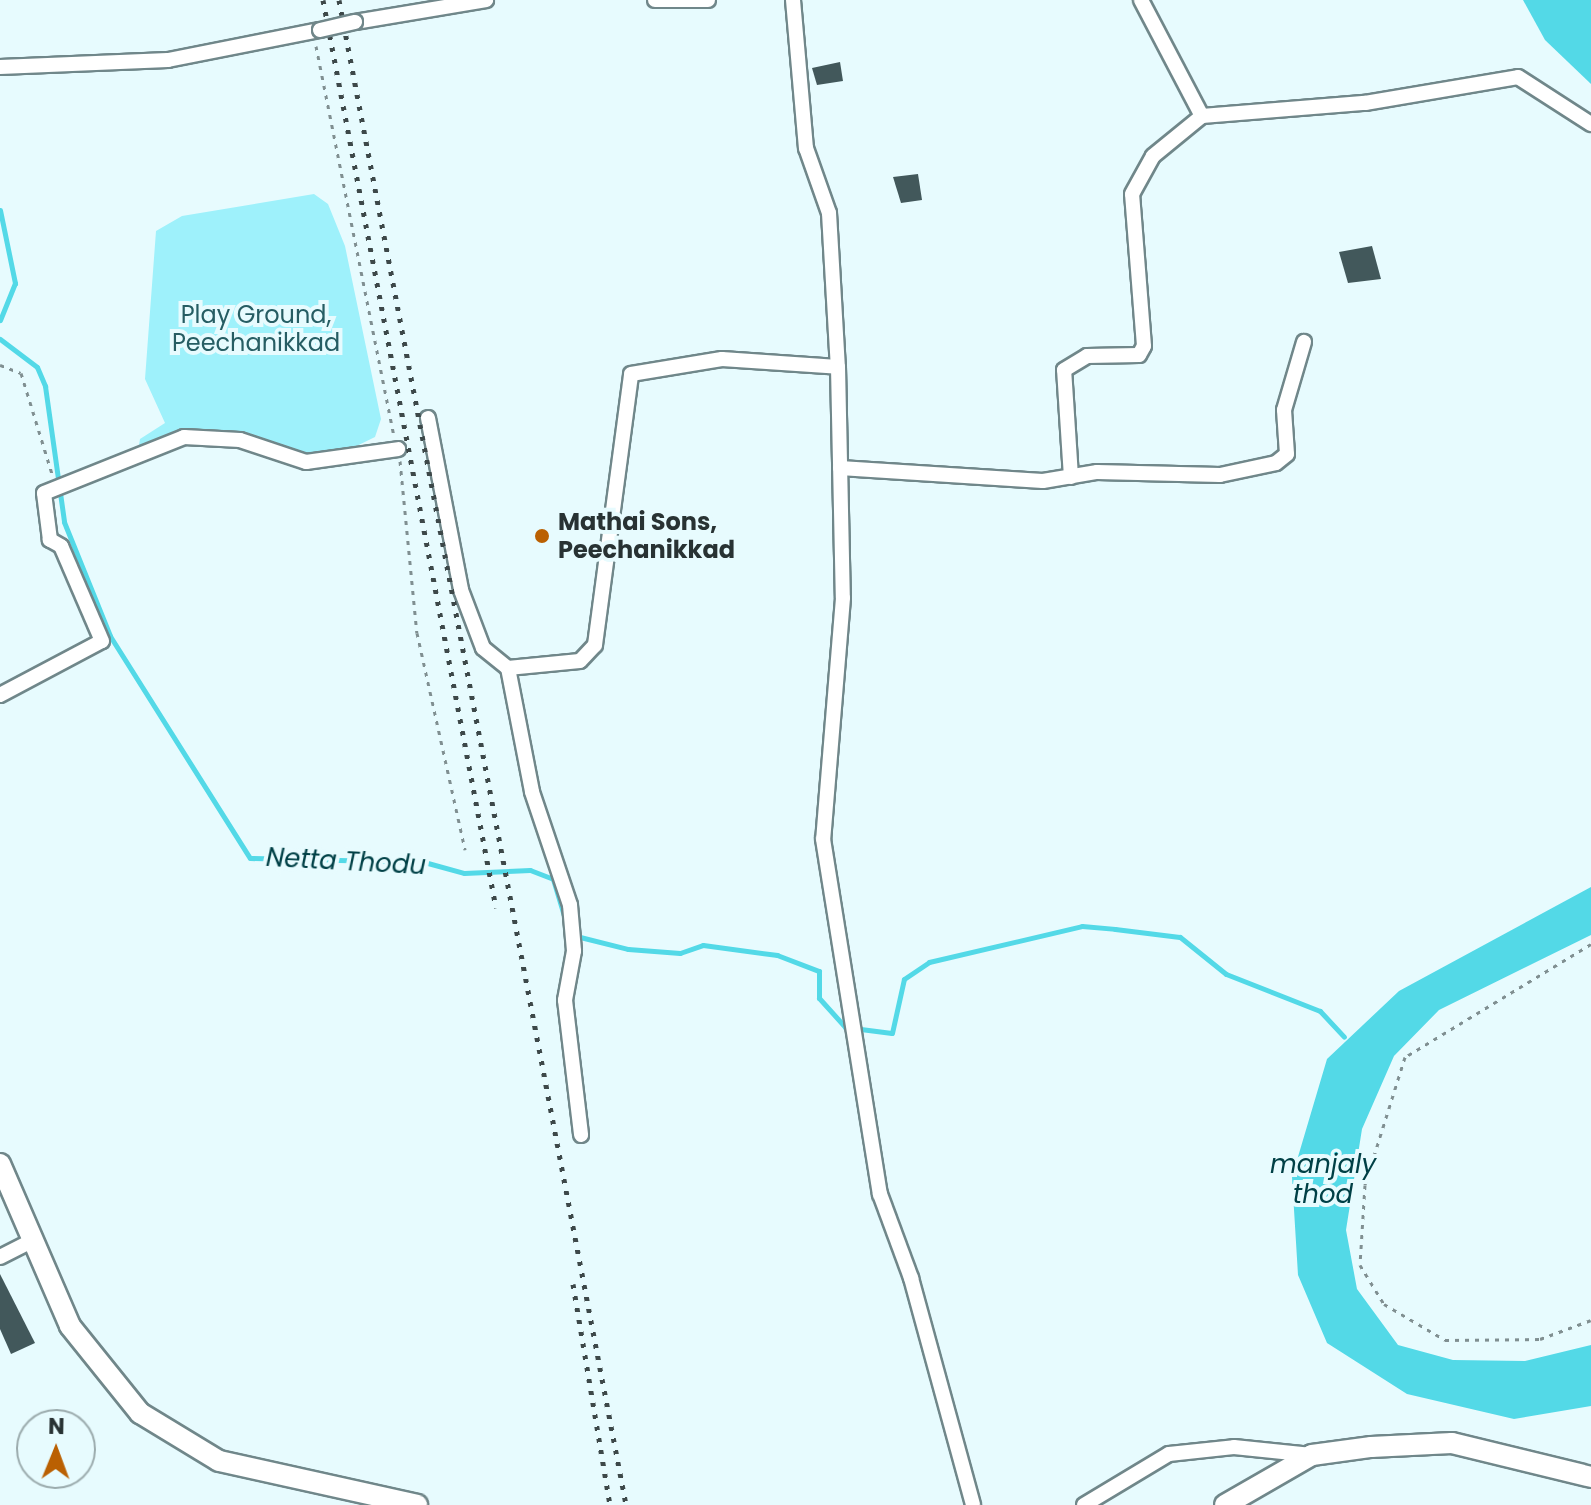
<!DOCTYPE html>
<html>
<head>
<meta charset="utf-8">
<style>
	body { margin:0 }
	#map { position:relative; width:1591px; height:1505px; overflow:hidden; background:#e7fbfe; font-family:Poppins,sans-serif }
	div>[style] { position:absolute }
	.green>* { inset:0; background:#9ef1fb }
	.water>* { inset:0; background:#53d9e7 }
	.stream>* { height:5px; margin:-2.5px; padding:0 2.5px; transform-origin:2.5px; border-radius:2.5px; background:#53d9e7 }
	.building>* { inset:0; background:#42585b }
	.path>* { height:3px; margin-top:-1.5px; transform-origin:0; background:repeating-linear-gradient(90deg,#808f91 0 4px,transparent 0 10px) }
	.roads { filter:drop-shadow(2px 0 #70878a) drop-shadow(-2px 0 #70878a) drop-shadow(0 2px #70878a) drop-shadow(0 -2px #70878a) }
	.street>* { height:14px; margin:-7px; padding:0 7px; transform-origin:7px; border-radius:7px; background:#fff }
	.secondary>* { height:20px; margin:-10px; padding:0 10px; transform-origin:10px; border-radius:10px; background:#fff }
	.rail>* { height:5px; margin-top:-2.5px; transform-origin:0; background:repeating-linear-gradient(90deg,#3d4849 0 4px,transparent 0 12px) }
	.bridges { filter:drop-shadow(2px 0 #70878a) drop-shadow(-2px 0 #70878a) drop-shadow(0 2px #70878a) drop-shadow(0 -2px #70878a) }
	.street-bridge>* { height:14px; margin:-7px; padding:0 7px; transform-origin:7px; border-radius:7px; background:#fff }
	.dots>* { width:22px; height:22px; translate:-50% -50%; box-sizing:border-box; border:4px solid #e7fbfe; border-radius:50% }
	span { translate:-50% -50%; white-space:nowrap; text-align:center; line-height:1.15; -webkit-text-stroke:8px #e7fbfe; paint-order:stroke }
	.park-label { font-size:24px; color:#265d63 }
	.poi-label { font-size:24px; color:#283233; font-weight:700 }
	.left { translate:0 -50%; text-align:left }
	.water-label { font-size:26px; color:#004046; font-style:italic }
	.north { position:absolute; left:16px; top:1409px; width:80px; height:80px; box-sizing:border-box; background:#e7fbfe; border:2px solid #9babad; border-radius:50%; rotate:1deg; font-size:22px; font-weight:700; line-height:32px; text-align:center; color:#283233 }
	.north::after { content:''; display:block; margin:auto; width:28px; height:36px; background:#ba6002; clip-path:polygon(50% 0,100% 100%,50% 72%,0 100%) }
</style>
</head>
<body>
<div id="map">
	<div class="green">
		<div style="clip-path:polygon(314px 194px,328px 204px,345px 246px,381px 419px,375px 437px,334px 457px,303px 455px,244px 435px,185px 430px,138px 451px,140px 439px,165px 423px,145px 379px,156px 231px,182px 216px)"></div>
	</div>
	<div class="water">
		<div style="clip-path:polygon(1523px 0,1591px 0,1591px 84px,1545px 40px)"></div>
		<div style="clip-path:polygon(1591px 887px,1591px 935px,1439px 1010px,1394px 1056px,1362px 1129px,1346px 1230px,1357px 1289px,1398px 1345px,1453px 1360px,1525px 1361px,1591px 1345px,1591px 1406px,1514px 1419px,1407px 1394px,1327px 1343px,1298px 1275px,1292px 1177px,1327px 1059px,1399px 991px)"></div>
	</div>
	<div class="stream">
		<div style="left:0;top:210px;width:75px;rotate:78.4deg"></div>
		<div style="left:15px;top:283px;width:40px;rotate:112deg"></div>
		<div style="left:0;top:339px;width:46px;rotate:37.1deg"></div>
		<div style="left:37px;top:367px;width:21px;rotate:67deg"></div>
		<div style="left:45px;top:386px;width:137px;rotate:82deg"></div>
		<div style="left:64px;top:522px;width:123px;rotate:68deg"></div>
		<div style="left:110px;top:636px;width:262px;rotate:57.8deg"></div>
		<div style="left:250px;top:858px;width:174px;rotate:1.3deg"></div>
		<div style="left:424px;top:862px;width:41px;rotate:15.4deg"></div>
		<div style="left:464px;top:873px;width:66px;rotate:-2.6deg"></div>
		<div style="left:530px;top:870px;width:25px;rotate:21deg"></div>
		<div style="left:553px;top:879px;width:52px;rotate:73.3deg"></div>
		<div style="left:576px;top:936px;width:54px;rotate:14deg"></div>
		<div style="left:628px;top:949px;width:52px;rotate:4.4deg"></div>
		<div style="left:680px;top:953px;width:24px;rotate:-19deg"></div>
		<div style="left:703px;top:945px;width:75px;rotate:7.7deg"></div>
		<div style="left:777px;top:955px;width:45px;rotate:20.9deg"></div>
		<div style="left:819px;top:971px;width:27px;rotate:90deg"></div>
		<div style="left:819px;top:998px;width:39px;rotate:48deg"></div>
		<div style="left:845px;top:1027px;width:47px;rotate:7.3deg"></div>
		<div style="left:892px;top:1033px;width:55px;rotate:-77.5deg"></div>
		<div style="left:904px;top:979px;width:30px;rotate:-34deg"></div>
		<div style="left:929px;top:962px;width:157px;rotate:-13.2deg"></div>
		<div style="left:1082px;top:926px;width:33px;rotate:5deg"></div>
		<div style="left:1115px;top:929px;width:65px;rotate:7deg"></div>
		<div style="left:1180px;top:937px;width:59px;rotate:38.8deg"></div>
		<div style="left:1226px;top:974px;width:101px;rotate:21.5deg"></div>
		<div style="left:1320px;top:1011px;width:35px;rotate:47deg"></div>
	</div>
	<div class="building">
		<div style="clip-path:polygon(840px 62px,843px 81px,817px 85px,812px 68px)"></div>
		<div style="clip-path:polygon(918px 174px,922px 200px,901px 203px,893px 177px)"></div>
		<div style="clip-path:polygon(1372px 246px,1381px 279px,1348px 283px,1339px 252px)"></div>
		<div style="clip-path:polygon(0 1274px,35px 1343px,11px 1354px,0 1329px)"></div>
	</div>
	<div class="path">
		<div style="left:316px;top:46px;width:397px;rotate:78.7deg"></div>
		<div style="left:0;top:365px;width:22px;rotate:21deg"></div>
		<div style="left:21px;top:373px;width:106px;rotate:72.9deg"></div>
		<div style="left:400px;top:461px;width:173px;rotate:84.4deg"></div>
		<div style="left:417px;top:633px;width:222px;rotate:77.5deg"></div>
		<div style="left:1591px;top:944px;width:218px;rotate:148.7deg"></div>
		<div style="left:1405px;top:1057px;width:134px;rotate:107.4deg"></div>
		<div style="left:1365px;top:1185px;width:80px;rotate:93.6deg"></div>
		<div style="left:1360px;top:1265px;width:46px;rotate:58.4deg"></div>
		<div style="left:1384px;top:1304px;width:71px;rotate:30.5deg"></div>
		<div style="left:1445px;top:1340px;width:95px;rotate:-0.6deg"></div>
		<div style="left:1540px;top:1339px;width:54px;rotate:-20.4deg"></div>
	</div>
	<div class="roads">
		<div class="street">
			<div style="left:655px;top:0;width:53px"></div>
			<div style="left:793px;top:0;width:149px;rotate:85deg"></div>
			<div style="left:806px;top:148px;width:69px;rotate:70.5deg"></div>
			<div style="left:829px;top:213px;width:154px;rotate:86.7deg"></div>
			<div style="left:838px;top:367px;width:231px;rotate:88.8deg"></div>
			<div style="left:843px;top:598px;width:242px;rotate:94.7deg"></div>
			<div style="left:823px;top:839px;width:360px;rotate:80.9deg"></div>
			<div style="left:880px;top:1194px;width:90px;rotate:69.7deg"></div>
			<div style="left:911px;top:1278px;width:235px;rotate:74.7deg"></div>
			<div style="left:1141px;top:0;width:131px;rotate:62.3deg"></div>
			<div style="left:355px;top:22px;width:133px;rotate:-9.5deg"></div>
			<div style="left:0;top:67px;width:168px;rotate:-2.4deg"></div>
			<div style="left:168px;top:60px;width:155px;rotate:-11.2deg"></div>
			<div style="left:428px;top:418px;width:175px;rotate:79.1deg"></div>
			<div style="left:461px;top:590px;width:62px;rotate:69.2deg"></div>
			<div style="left:483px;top:648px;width:32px;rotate:39deg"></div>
			<div style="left:508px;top:668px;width:126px;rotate:79deg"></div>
			<div style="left:532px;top:792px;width:119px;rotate:71.4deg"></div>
			<div style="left:570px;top:905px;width:46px;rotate:85deg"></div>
			<div style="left:574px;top:951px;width:50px;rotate:100.4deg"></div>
			<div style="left:565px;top:1000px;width:136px;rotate:83.2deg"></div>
			<div style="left:840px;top:468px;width:203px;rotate:3.7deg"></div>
			<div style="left:1043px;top:481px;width:55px;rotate:-9.5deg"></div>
			<div style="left:1097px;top:472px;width:123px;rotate:1.4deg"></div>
			<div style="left:1220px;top:475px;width:57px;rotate:-12.1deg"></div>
			<div style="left:1276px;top:463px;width:14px;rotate:-39deg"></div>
			<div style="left:1287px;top:454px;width:44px;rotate:-93.9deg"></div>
			<div style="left:1284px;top:410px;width:71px;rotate:-73.6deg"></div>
			<div style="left:1071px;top:477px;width:107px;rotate:-93.7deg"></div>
			<div style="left:1064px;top:370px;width:27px;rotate:-31deg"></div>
			<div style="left:1087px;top:356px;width:52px;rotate:-1.1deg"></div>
			<div style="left:1139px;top:355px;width:10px;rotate:-61deg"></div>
			<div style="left:1144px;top:346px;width:152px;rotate:-94.5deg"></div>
			<div style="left:1132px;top:194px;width:43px;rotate:-61.1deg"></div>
			<div style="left:1153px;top:156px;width:63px;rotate:-39.2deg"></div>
			<div style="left:1202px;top:116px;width:164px;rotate:-4.6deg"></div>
			<div style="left:1365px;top:103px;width:155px;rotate:-9.6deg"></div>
			<div style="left:1518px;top:77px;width:87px;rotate:32.8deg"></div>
			<div style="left:508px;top:668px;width:72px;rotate:-5.6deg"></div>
			<div style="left:580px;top:661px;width:22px;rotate:-47deg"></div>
			<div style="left:595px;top:645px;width:273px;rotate:-82.4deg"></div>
			<div style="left:631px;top:374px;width:92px;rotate:-9.4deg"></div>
			<div style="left:722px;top:359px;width:116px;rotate:3.9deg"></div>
			<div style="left:0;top:695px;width:115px;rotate:-27.9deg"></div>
			<div style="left:102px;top:641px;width:103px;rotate:-113.3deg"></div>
			<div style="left:61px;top:546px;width:13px;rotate:-151deg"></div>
			<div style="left:50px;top:540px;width:47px;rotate:-97.3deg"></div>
			<div style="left:44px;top:493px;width:151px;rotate:-21.8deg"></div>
			<div style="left:184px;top:437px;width:56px;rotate:3.1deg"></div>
			<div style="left:240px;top:440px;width:70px;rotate:18.4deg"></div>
			<div style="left:306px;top:462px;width:93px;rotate:-8deg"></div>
			<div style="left:0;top:1257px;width:37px;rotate:-27deg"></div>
			<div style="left:1084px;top:1505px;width:99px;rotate:-31deg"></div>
			<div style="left:1169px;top:1454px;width:65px;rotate:-6.1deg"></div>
			<div style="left:1234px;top:1447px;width:78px;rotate:5.9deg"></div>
		</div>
		<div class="secondary">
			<div style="left:0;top:1164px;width:176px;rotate:66.6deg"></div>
			<div style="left:70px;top:1326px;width:112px;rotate:51.2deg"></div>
			<div style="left:140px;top:1413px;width:92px;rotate:31.3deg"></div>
			<div style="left:219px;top:1461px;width:203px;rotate:12.5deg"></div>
			<div style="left:1225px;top:1505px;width:100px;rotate:-29.9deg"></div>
			<div style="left:1312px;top:1455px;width:60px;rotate:-7.7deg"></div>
			<div style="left:1371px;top:1447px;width:81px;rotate:-2.8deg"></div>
			<div style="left:1452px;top:1443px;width:143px;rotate:13.7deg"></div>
		</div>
	</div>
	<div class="rail">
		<div style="left:323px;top:0;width:924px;rotate:79.21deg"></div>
		<div style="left:339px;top:0;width:1532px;rotate:79.2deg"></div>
		<div style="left:573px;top:1284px;width:224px;rotate:80.5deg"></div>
	</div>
	<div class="bridges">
		<div class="street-bridge">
			<div style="left:320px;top:30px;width:36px;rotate:-13deg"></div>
		</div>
	</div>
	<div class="dots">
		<div style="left:542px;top:536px;background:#ba6002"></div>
	</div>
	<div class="park-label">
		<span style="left:256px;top:329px">Play Ground,<br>Peechanikkad</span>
	</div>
	<div class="poi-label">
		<span class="left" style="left:558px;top:536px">Mathai Sons,<br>Peechanikkad</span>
	</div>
	<div class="water-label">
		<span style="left:346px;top:862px;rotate:3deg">Netta Thodu</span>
		<span style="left:1323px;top:1180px">manjaly<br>thod</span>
	</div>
	<div class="north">N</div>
</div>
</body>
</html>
